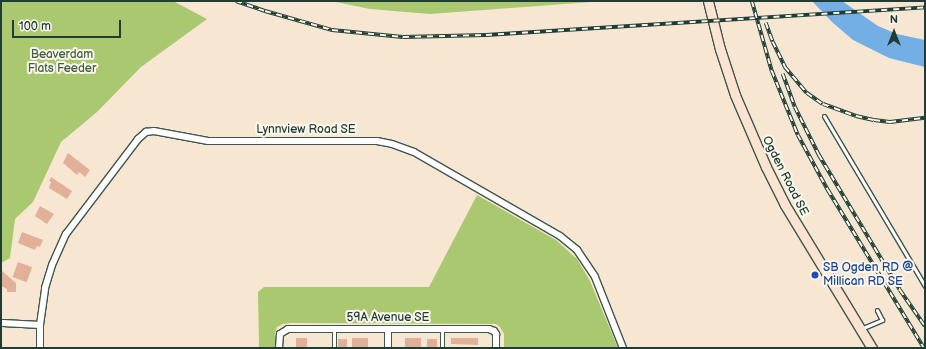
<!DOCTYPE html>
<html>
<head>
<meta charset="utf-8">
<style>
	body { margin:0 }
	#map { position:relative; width:926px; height:349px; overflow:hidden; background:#f7e7d2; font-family:"Balsamiq Sans",sans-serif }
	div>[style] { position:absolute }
	.green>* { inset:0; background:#aac86f }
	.water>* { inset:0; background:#73afe5 }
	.building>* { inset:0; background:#e2af99; transform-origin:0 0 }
	.roads { filter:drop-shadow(1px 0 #3f564c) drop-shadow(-1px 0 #3f564c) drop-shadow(0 1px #3f564c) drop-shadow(0 -1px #3f564c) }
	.lane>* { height:3px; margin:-1.5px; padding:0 1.5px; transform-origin:1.5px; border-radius:1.5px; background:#fff }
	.street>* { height:6px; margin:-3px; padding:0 3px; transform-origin:3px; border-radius:3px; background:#fff }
	.secondary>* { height:9px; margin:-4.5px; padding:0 4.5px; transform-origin:4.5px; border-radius:4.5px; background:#fde4d0 }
	.rail>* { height:3.5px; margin-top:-1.75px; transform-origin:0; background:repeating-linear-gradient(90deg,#fbf7ec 0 6px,#1f3d34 0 12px); box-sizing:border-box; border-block:1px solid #1f3d34 }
	.dots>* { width:11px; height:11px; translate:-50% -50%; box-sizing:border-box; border:2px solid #fbf7ec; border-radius:50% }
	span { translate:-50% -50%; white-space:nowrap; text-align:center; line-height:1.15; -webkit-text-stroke:4px #fbf7ec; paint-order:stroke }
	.park-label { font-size:12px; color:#426043 }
	.street-label { font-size:12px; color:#1f3d34 }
	.transit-label { font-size:12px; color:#164399 }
	.left { translate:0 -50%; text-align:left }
	.frame { position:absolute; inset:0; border:2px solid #1f3d34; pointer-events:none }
	.north { position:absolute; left:874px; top:12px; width:40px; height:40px; -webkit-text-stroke:3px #fbf7ec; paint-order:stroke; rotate:0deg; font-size:11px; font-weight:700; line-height:16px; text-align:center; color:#1f3d34 }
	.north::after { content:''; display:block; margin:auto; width:14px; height:18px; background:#1f3d34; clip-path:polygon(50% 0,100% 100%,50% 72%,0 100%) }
	.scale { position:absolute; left:12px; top:20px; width:109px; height:18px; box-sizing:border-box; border:2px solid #1f3d34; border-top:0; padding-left:5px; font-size:12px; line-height:14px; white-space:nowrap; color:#1f3d34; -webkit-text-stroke:3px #fbf7ec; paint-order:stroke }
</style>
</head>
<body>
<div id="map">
	<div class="green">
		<div style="clip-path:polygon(1px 1px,173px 1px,207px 19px,141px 67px,97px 112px,61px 142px,33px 202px,15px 219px,10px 258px,1px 263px)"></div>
		<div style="clip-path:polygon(331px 1px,605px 1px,430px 14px,370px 9px)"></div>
		<div style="clip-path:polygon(477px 195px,556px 240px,577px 259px,590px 281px,618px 348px,504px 348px,504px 334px,500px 327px,496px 324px,291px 323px,283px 324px,277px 327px,275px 333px,275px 348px,259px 348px,258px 292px,264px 287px,429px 287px)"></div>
	</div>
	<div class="water">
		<div style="clip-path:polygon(812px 1px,842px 1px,878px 26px,897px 34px,925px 40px,925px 67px,889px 58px,853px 40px,832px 22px)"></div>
	</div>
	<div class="building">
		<div style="clip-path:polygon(68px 153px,90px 170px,85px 177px,79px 172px,77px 175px,63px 163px)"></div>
		<div style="clip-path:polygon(51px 177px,72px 191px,67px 199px,49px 188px,51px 182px,49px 181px)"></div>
		<div style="clip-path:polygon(40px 206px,54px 214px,47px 224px,35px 216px)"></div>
		<div style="clip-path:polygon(22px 232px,43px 240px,40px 247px,37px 246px,35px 250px,18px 243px)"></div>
		<div style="left:18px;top:262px;width:15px;height:16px;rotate:20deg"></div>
		<div style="clip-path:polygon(2px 271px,16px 283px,16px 292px,7px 292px,7px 289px,1px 286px)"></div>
		<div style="left:296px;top:338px;width:11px;height:10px"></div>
		<div style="left:352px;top:338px;width:16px;height:10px"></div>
		<div style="left:405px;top:338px;width:16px;height:10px"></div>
		<div style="clip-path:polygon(451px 338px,478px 338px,478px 345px,451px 344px)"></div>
		<div style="left:338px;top:339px;width:9px;height:9px"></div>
		<div style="left:427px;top:339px;width:10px;height:9px"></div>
	</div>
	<div class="roads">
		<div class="lane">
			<div style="left:824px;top:116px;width:198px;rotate:59.3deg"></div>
			<div style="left:863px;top:328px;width:21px;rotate:-23deg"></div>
			<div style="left:882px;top:320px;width:11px;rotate:-117deg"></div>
			<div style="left:442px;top:329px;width:19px;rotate:90deg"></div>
			<div style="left:334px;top:348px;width:19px;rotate:-90deg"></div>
		</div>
		<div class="street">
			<div style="left:3px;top:323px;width:37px;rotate:3deg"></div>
			<div style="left:388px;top:329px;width:19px;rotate:90deg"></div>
			<div style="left:40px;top:348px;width:23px;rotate:-90deg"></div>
			<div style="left:40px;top:325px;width:37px;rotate:-82deg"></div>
			<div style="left:45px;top:288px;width:24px;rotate:-73deg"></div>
			<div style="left:52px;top:265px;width:34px;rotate:-66deg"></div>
			<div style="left:66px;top:234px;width:119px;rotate:-52.8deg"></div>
			<div style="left:138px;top:139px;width:11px;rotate:-41deg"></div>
			<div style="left:146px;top:132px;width:8px;rotate:-7deg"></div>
			<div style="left:154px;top:131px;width:55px;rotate:10.5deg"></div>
			<div style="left:208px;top:141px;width:169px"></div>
			<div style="left:377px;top:141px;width:15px;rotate:11deg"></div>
			<div style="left:392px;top:144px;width:23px;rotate:20deg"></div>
			<div style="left:414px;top:152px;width:168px;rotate:29.9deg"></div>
			<div style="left:560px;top:236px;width:22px;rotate:39deg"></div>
			<div style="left:577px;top:250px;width:32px;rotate:56deg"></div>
			<div style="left:595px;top:277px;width:76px;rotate:68.5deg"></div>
			<div style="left:279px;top:348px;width:14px;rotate:-86deg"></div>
			<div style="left:280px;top:334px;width:9px;rotate:-32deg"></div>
			<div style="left:288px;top:329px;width:201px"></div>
			<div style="left:489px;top:329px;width:5px;rotate:22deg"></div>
			<div style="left:494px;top:331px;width:4px;rotate:56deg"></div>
			<div style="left:496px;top:334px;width:14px;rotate:90deg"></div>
		</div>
		<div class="secondary">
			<div style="left:708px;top:1px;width:49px;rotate:76deg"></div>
			<div style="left:720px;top:49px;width:48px;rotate:71.9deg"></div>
			<div style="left:735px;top:95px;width:78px;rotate:66.7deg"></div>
			<div style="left:766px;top:167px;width:42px;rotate:63.4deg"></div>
			<div style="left:785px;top:205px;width:167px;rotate:58.7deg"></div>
		</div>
	</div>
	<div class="rail">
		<div style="left:236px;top:1px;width:31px;rotate:19deg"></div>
		<div style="left:265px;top:11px;width:70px;rotate:15.8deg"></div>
		<div style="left:332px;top:30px;width:71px;rotate:5.6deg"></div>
		<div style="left:403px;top:37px;width:83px;rotate:-1.4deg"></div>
		<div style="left:486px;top:35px;width:440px;rotate:-3.6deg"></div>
		<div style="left:752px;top:1px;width:73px;rotate:74.1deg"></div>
		<div style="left:772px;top:71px;width:69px;rotate:67.9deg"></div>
		<div style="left:798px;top:135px;width:63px;rotate:61.4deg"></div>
		<div style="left:828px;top:190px;width:185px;rotate:58.7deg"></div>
		<div style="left:766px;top:23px;width:20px;rotate:70deg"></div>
		<div style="left:773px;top:42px;width:28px;rotate:64deg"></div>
		<div style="left:785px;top:67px;width:34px;rotate:50deg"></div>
		<div style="left:807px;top:93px;width:19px;rotate:35deg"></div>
		<div style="left:823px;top:104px;width:35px;rotate:20deg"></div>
		<div style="left:856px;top:116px;width:18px;rotate:13deg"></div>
		<div style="left:874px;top:120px;width:16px;rotate:7deg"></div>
		<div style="left:890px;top:122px;width:35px;rotate:-7deg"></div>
		<div style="left:783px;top:74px;width:35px;rotate:70deg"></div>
		<div style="left:795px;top:107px;width:54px;rotate:63.4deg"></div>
		<div style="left:819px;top:155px;width:157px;rotate:59deg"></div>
		<div style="left:900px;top:290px;width:44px;rotate:55.2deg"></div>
	</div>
	<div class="dots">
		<div style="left:815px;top:275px;background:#1a4fb4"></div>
	</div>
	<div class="park-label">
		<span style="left:62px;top:62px">Beaverdam<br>Flats Feeder</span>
	</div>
	<div class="street-label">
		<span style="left:306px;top:130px">Lynnview Road SE</span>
		<span style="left:785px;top:176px;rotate:63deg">Ogden Road SE</span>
		<span style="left:388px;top:318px">59A Avenue SE</span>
	</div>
	<div class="transit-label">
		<span class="left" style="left:823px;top:275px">SB Ogden RD @<br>Millican RD SE</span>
	</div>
	<div class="frame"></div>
	<div class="north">N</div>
	<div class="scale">100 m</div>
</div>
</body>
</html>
